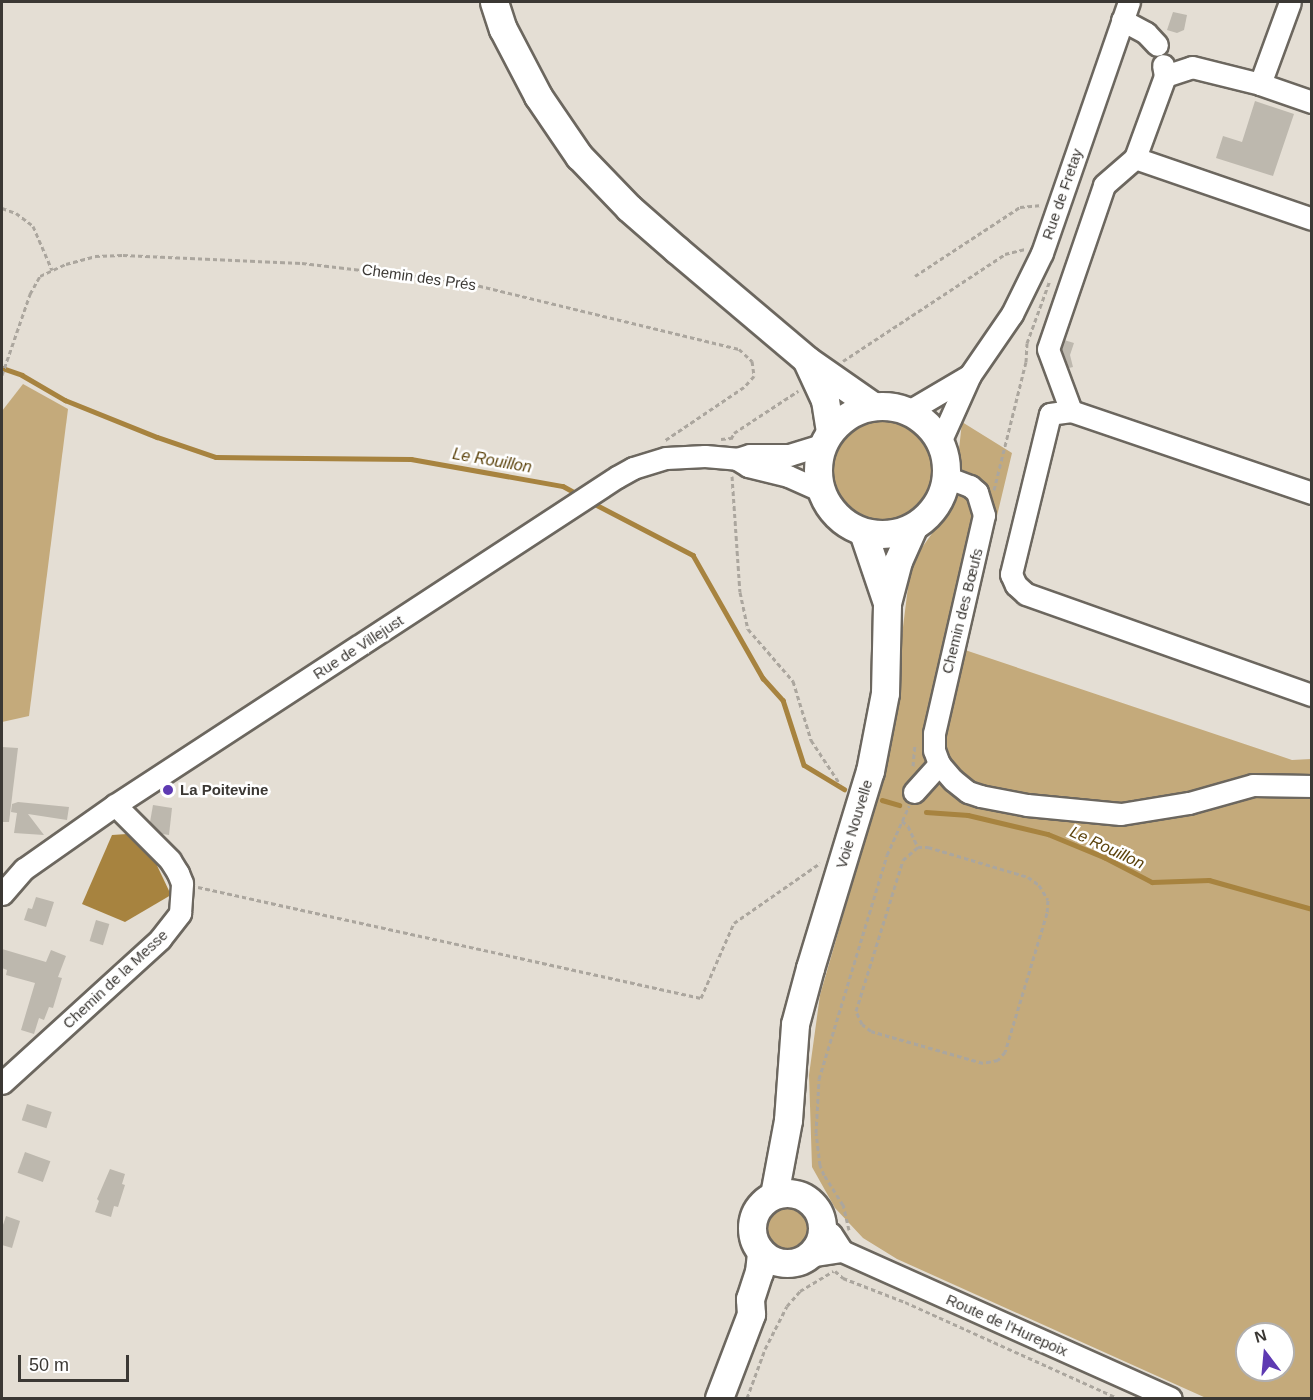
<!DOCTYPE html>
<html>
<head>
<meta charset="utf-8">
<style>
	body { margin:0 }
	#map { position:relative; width:1313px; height:1400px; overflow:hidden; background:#e4ded4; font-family:Helvetica,sans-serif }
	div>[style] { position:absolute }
	.green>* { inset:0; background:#c4aa7b }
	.round { border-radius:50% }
	.water>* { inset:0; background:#a7833f }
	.stream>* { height:4.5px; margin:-2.25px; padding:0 2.25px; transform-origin:2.25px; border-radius:2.25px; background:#a7833f }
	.building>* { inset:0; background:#bdb8ae; transform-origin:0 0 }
	.path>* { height:3px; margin-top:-1.5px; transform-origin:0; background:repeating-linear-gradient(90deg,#aba69e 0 4.5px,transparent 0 7.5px) }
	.roads { filter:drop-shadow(2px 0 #6c675f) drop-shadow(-2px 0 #6c675f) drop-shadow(0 2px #6c675f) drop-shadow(0 -2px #6c675f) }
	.minor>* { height:21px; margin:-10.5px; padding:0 10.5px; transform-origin:10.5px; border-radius:10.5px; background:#fff }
	.major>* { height:27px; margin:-13.5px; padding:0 13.5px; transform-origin:13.5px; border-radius:13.5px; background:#fff }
	.major>.ring { margin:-13.5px; padding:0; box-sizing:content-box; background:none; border:27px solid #fff; border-radius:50% }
	.dots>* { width:16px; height:16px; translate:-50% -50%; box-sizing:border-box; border:3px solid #fff; border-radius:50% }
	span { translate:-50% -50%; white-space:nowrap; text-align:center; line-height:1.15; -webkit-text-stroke:5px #fff; paint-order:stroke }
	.street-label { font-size:15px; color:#3b3834 }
	.poi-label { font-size:15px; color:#3b3834; font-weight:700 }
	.left { translate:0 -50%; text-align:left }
	.water-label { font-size:16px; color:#5c430c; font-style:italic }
	.frame { position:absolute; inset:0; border:3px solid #3b3834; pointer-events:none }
	.north { position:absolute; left:1235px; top:1322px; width:60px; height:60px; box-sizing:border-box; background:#fff; border:2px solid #b1afae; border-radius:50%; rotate:344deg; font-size:16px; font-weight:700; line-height:24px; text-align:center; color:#3b3834 }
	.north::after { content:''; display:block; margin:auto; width:21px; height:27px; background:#5e3ab2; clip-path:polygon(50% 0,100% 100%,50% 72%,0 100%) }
	.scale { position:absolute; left:18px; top:1355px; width:111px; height:27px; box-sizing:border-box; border:3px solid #3b3834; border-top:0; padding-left:8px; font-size:18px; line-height:21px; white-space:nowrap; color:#3b3834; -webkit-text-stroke:4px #fff; paint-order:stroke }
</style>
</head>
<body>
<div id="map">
	<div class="green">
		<div style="clip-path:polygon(23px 384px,68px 409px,29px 716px,2px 722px,2px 411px)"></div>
		<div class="round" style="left:825px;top:414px;width:110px;height:110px"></div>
		<div style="clip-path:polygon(evenodd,962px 422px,1012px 453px,965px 650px,1292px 760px,1311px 759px,1311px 1398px,1206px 1398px,897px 1259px,863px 1238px,835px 1208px,812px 1167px,809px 1075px,820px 995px,885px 771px,911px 563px,953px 504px,962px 422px,1247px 1334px,1283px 1334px,1283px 1370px,1247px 1370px,1247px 1334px)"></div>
		<div class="round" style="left:758px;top:1199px;width:56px;height:56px"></div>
	</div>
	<div class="water">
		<div style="clip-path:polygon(127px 834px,153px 857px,171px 895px,125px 922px,82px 904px,112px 835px)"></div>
	</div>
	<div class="stream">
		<div style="left:2px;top:368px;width:21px;rotate:19deg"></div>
		<div style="left:22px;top:375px;width:50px;rotate:30.2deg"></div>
		<div style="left:65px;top:400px;width:99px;rotate:21.9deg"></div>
		<div style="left:157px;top:437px;width:62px;rotate:18.7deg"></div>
		<div style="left:216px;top:457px;width:195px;rotate:0.6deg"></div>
		<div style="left:411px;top:459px;width:154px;rotate:10.1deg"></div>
		<div style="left:563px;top:486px;width:18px;rotate:29deg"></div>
		<div style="left:591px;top:502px;width:115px;rotate:27.5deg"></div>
		<div style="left:693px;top:555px;width:142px;rotate:60.4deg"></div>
		<div style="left:763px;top:678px;width:30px;rotate:48deg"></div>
		<div style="left:783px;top:700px;width:68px;rotate:72.1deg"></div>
		<div style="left:804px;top:765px;width:47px;rotate:31deg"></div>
		<div style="left:882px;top:800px;width:18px;rotate:16deg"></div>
		<div style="left:926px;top:812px;width:42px;rotate:4.1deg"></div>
		<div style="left:968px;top:815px;width:82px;rotate:13.4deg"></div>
		<div style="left:1048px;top:834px;width:61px;rotate:22.3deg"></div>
		<div style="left:1104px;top:857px;width:54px;rotate:27.5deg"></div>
		<div style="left:1152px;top:882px;width:57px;rotate:-2deg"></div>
		<div style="left:1209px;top:880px;width:107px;rotate:15.7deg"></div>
	</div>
	<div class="building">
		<div style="clip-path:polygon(1173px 12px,1187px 15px,1184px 30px,1177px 33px,1167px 30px)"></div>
		<div style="clip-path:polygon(1255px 101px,1294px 114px,1273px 176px,1216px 158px,1223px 136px,1242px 142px)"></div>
		<div style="clip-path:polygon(1064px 340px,1074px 343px,1070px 355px,1073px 367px,1069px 368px,1062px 349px)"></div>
		<div style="clip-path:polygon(2px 747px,18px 748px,9px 822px,2px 822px)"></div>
		<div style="clip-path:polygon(18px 802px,69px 807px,67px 820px,28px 814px,44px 835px,14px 833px,17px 813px,11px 812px,12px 804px)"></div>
		<div style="clip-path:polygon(153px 805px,172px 808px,169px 835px,162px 834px,150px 822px)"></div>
		<div style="clip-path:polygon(36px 897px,54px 902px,46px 927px,24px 920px,28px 908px,32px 909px)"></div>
		<div style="left:96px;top:920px;width:14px;height:22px;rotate:17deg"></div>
		<div style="clip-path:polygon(2px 949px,46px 962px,51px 950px,66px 956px,58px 977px,62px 978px,53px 1008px,49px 1007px,44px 1020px,39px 1018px,34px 1034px,21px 1030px,35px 983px,6px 975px,7px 970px,2px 968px)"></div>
		<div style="left:27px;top:1104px;width:26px;height:17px;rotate:18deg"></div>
		<div style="left:25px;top:1152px;width:27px;height:22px;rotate:20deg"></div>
		<div style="clip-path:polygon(110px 1169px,125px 1174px,122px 1184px,125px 1185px,118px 1207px,114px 1206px,111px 1217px,95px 1212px,99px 1201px,97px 1199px)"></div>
		<div style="clip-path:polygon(6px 1216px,20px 1221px,12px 1248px,2px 1245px,2px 1228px)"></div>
	</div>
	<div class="path">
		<div style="left:2px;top:208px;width:15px;rotate:20deg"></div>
		<div style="left:16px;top:213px;width:21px;rotate:37deg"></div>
		<div style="left:33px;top:226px;width:48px;rotate:66.6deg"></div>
		<div style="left:915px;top:276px;width:126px;rotate:-33.3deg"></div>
		<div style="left:1020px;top:207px;width:22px;rotate:-5deg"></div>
		<div style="left:843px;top:361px;width:194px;rotate:-33.4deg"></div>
		<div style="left:1005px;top:254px;width:21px;rotate:-14deg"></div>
		<div style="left:2px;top:375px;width:86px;rotate:-70.9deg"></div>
		<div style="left:30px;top:294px;width:21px;rotate:-61deg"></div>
		<div style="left:40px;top:276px;width:29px;rotate:-25deg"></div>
		<div style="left:66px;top:264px;width:30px;rotate:-15deg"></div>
		<div style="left:95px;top:256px;width:28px;rotate:-2deg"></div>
		<div style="left:123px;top:255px;width:179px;rotate:2.6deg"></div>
		<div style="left:302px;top:263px;width:163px;rotate:6.7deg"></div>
		<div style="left:464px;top:282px;width:283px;rotate:13.7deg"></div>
		<div style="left:739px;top:349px;width:18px;rotate:43deg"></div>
		<div style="left:752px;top:361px;width:15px;rotate:82deg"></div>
		<div style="left:754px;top:376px;width:15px;rotate:132deg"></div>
		<div style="left:744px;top:387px;width:97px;rotate:146deg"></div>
		<div style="left:721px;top:439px;width:10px;rotate:-6deg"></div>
		<div style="left:731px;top:439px;width:7px;rotate:-63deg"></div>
		<div style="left:734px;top:433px;width:77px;rotate:-33.3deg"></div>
		<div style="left:732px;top:476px;width:116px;rotate:86.1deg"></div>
		<div style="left:740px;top:592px;width:38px;rotate:78deg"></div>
		<div style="left:748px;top:629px;width:69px;rotate:49.1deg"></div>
		<div style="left:793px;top:681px;width:62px;rotate:73deg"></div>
		<div style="left:811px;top:740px;width:53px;rotate:56.6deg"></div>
		<div style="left:994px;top:490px;width:132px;rotate:-76deg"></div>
		<div style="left:1026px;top:362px;width:19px;rotate:-87deg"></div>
		<div style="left:1027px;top:343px;width:67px;rotate:-69.9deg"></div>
		<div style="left:913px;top:766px;width:21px;rotate:-85deg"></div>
		<div style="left:902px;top:821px;width:8px;rotate:40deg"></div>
		<div style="left:908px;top:826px;width:23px;rotate:65deg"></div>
		<div style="left:918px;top:847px;width:10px"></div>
		<div style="left:928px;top:847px;width:104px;rotate:16.7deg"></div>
		<div style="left:1028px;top:877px;width:14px;rotate:36deg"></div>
		<div style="left:1039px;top:885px;width:17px;rotate:59deg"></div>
		<div style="left:1048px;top:900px;width:13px;rotate:94deg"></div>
		<div style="left:1047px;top:913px;width:145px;rotate:106.8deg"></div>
		<div style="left:1005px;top:1052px;width:11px;rotate:131deg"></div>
		<div style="left:998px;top:1060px;width:15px;rotate:169deg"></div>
		<div style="left:983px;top:1063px;width:116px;rotate:-164.1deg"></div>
		<div style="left:871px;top:1031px;width:11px;rotate:-142deg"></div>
		<div style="left:862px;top:1024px;width:14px;rotate:-115deg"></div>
		<div style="left:856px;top:1011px;width:158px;rotate:-72.7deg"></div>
		<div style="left:903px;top:860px;width:20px;rotate:-41deg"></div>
		<div style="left:198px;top:887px;width:515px;rotate:12.44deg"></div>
		<div style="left:701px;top:998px;width:82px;rotate:-66.3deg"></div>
		<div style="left:734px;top:923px;width:105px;rotate:-34.9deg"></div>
		<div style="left:849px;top:1230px;width:26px;rotate:-103deg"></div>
		<div style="left:843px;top:1205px;width:36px;rotate:-122deg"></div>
		<div style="left:824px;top:1175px;width:11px;rotate:-112deg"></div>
		<div style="left:820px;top:1165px;width:32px;rotate:-97deg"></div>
		<div style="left:816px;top:1133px;width:54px;rotate:-86.8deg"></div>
		<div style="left:819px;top:1079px;width:234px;rotate:-73.1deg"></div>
		<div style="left:887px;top:855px;width:54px;rotate:-65.8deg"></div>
		<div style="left:835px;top:1271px;width:11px;rotate:41deg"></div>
		<div style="left:843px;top:1278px;width:66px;rotate:21.2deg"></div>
		<div style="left:905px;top:1302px;width:234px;rotate:24.3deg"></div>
		<div style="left:747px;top:1398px;width:52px;rotate:-69.8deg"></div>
		<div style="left:765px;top:1349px;width:48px;rotate:-62.9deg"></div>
		<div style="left:787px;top:1306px;width:20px;rotate:-49deg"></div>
		<div style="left:800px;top:1291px;width:39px;rotate:-31deg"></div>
	</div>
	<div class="roads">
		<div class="minor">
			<div style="left:1122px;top:20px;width:27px;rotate:28deg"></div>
			<div style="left:1146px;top:33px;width:16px;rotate:47deg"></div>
			<div style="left:1165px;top:76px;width:28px;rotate:-18deg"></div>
			<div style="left:1192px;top:67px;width:70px;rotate:14deg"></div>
			<div style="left:1260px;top:84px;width:55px;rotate:19.1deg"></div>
			<div style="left:1260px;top:84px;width:87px;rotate:-69.9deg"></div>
			<div style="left:1135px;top:158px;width:87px;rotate:-69.9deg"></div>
			<div style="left:1165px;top:76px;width:11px;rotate:-100deg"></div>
			<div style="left:909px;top:411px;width:71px;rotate:-30.5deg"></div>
			<div style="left:1071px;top:411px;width:66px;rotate:-110.4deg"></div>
			<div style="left:1048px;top:349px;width:173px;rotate:-71.1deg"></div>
			<div style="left:1104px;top:185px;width:41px;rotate:-41.1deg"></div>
			<div style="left:1135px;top:158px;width:187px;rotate:19deg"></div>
			<div style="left:940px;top:442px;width:73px;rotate:-65.9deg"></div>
			<div style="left:970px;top:375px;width:74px;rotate:-55.5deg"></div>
			<div style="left:1012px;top:314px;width:68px;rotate:-63.8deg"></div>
			<div style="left:1042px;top:253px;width:266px;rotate:-70.9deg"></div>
			<div style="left:737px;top:459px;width:13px;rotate:32deg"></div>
			<div style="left:748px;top:466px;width:41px;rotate:14deg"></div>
			<div style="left:788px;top:476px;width:35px;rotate:24deg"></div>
			<div style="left:946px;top:477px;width:26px;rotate:21deg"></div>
			<div style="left:970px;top:486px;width:9px;rotate:41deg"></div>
			<div style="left:977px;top:492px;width:24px;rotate:73deg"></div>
			<div style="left:984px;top:515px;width:224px;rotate:102.9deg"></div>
			<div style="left:934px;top:733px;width:17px;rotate:90deg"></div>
			<div style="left:934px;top:750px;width:15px;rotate:70deg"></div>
			<div style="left:939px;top:764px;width:21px;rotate:49deg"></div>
			<div style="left:953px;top:780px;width:19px;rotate:39deg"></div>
			<div style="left:968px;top:792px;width:13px;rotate:18deg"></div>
			<div style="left:980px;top:796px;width:48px;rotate:10.8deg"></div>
			<div style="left:1027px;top:805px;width:94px;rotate:5.5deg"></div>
			<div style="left:1121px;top:814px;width:69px;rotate:-9.2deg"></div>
			<div style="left:1189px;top:803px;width:66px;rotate:-15.7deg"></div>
			<div style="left:1253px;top:785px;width:59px;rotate:1deg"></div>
			<div style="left:1312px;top:493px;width:255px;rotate:-161.2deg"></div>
			<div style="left:1071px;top:411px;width:21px;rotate:172deg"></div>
			<div style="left:1050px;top:414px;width:165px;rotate:103.7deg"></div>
			<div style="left:1011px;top:574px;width:12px;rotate:66deg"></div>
			<div style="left:1016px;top:585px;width:13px;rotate:42deg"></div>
			<div style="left:1026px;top:594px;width:303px;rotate:19.5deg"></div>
			<div style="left:914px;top:792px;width:38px;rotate:-48deg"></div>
			<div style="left:2px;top:894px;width:33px;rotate:-49deg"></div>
			<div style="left:24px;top:869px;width:111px;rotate:-35.1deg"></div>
			<div style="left:115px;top:805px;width:600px;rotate:-33.16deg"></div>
			<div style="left:617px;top:477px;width:18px;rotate:-29deg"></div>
			<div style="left:633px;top:468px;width:34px;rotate:-17deg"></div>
			<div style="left:666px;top:458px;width:39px;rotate:-3deg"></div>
			<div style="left:705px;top:456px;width:32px;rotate:5deg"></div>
			<div style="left:737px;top:459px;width:14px;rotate:-17deg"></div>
			<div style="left:750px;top:455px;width:39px"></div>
			<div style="left:789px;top:455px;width:34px;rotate:-17deg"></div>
			<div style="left:2px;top:1083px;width:214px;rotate:-42.3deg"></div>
			<div style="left:160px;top:939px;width:33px;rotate:-52deg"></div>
			<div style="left:180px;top:913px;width:30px;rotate:-86deg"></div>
			<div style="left:182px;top:883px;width:11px;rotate:-112deg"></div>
			<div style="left:178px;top:873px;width:15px;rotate:-122deg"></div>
			<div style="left:170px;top:860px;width:78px;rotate:-135deg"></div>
			<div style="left:823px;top:1228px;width:10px;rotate:37deg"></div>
			<div style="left:831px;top:1234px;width:20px;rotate:57deg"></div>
			<div style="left:842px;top:1251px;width:360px;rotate:24.1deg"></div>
			<div style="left:809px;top:1256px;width:33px;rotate:-9deg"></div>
		</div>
		<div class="major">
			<div style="left:494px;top:2px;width:28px;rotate:72deg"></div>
			<div style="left:503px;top:29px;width:76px;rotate:62.4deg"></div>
			<div style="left:538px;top:96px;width:73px;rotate:55.7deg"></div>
			<div style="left:579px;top:156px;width:72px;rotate:46.1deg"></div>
			<div style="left:629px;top:208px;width:64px;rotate:41.2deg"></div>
			<div style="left:677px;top:250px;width:170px;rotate:40.2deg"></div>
			<div style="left:807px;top:360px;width:80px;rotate:34.9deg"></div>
			<div style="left:807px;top:361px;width:43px;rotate:65.2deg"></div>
			<div style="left:825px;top:400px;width:30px;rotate:81deg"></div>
			<div class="ring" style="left:818px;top:406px;width:101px;height:101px"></div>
			<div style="left:863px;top:532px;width:75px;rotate:71.3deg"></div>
			<div class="ring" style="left:752px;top:1193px;width:43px;height:43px"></div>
			<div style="left:774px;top:1195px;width:76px;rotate:-79.4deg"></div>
			<div style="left:788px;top:1120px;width:96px;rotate:-85.8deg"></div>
			<div style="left:795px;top:1024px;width:58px;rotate:-75deg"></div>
			<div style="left:810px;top:968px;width:206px;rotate:-73.1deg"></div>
			<div style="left:870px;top:771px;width:79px;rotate:-79.1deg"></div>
			<div style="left:885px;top:693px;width:90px;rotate:-88.7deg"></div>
			<div style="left:887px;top:603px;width:43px;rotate:-75.3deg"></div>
			<div style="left:898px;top:561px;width:37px;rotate:-66deg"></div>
			<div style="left:719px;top:1398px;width:90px;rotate:-69.1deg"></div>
			<div style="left:751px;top:1314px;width:15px;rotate:-94deg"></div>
			<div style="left:750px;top:1299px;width:28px;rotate:-72deg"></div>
			<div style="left:759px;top:1272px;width:20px;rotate:-84deg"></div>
		</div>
	</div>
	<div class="dots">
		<div style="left:168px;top:790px;background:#5e3ab2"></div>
	</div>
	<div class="street-label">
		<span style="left:1062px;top:194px;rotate:-71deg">Rue de Fretay</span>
		<span style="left:419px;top:277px;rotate:8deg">Chemin des Prés</span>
		<span style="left:962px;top:611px;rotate:-76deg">Chemin des Bœufs</span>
		<span style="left:358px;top:647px;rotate:-33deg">Rue de Villejust</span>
		<span style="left:854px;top:824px;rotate:-73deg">Voie Nouvelle</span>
		<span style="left:115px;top:979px;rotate:-43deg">Chemin de la Messe</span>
		<span style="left:1007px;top:1325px;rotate:24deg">Route de l'Hurepoix</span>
	</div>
	<div class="poi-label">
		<span class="left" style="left:180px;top:790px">La Poitevine</span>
	</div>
	<div class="water-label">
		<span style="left:492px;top:461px;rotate:10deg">Le Rouillon</span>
		<span style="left:1107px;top:848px;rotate:25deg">Le Rouillon</span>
	</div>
	<div class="frame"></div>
	<div class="north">N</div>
	<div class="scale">50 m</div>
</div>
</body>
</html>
